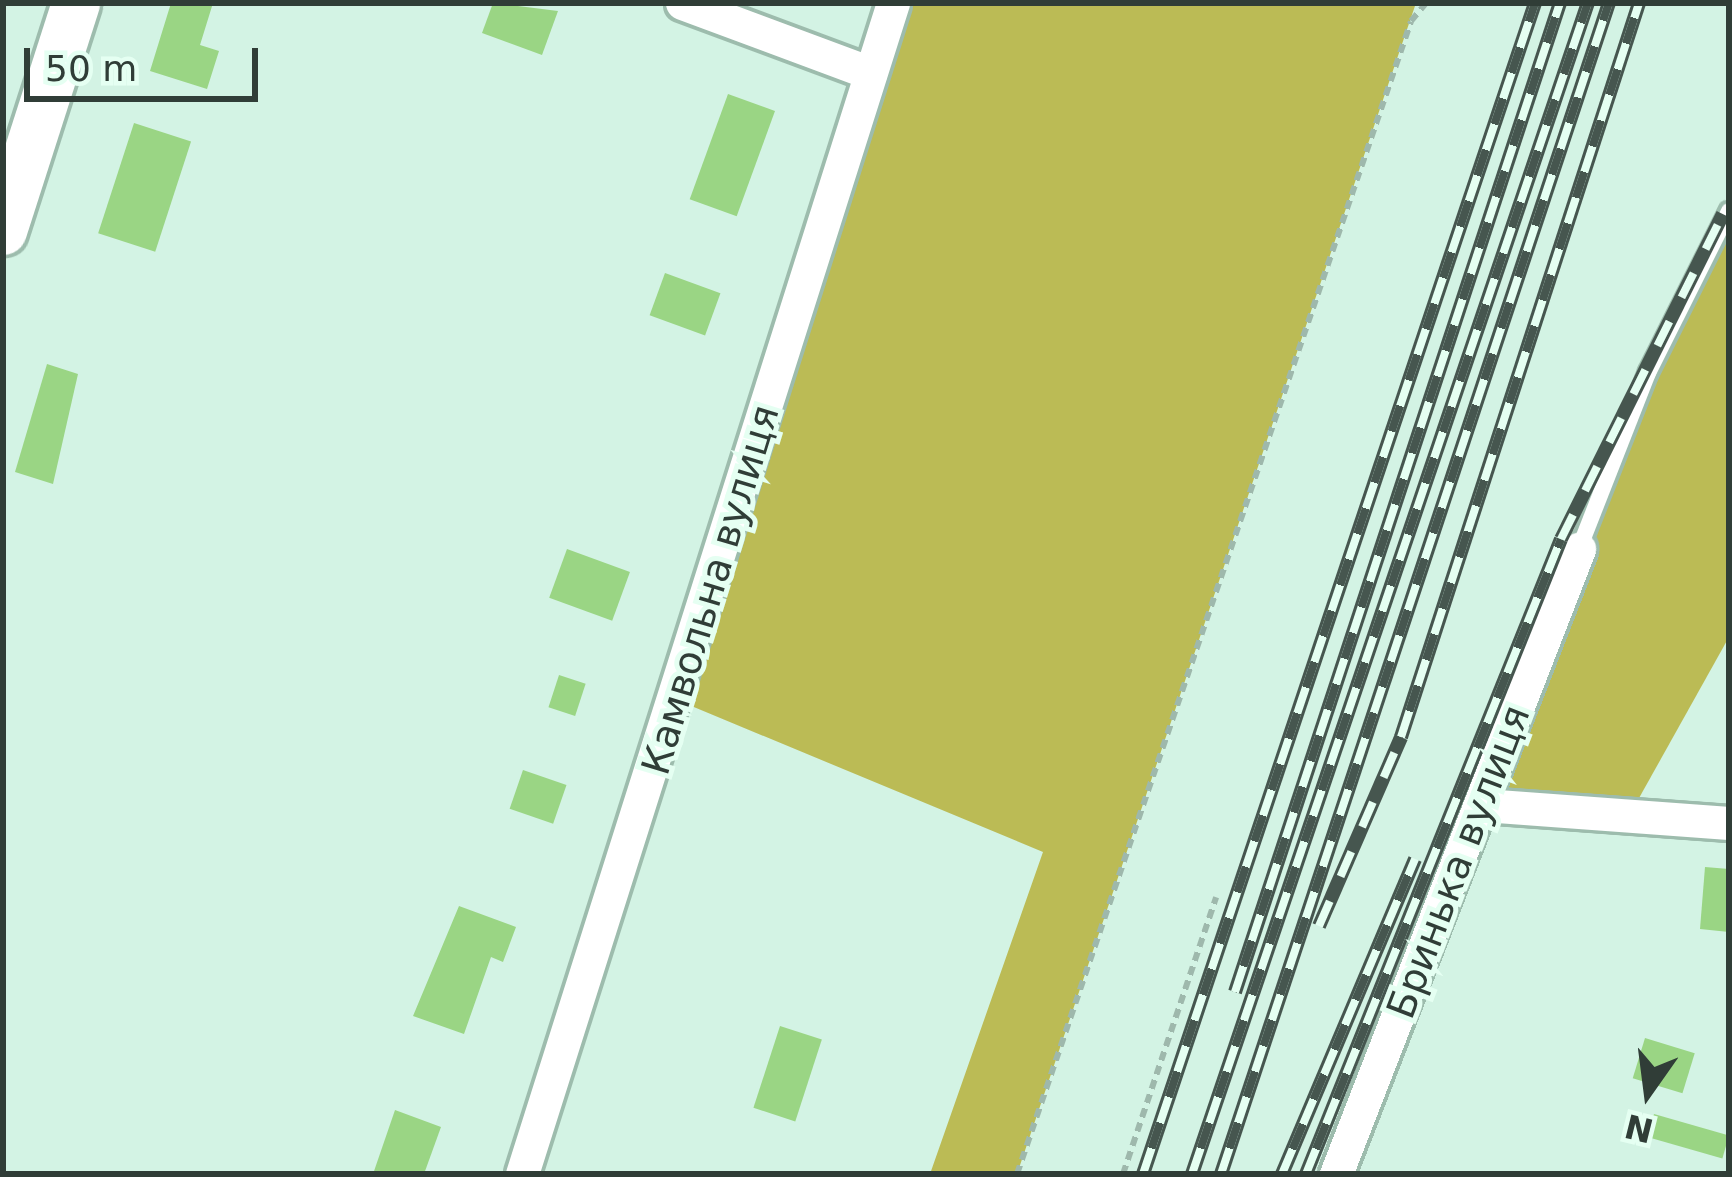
<!DOCTYPE html>
<html>
<head>
<meta charset="utf-8">
<style>
	body { margin:0 }
	#map { position:relative; width:1732px; height:1177px; overflow:hidden; background:#d3f3e4; font-family:"DejaVu Sans",sans-serif }
	div>[style] { position:absolute }
	.forest>* { inset:0; background:#bb5 }
	.building>* { inset:0; background:#9ad584; transform-origin:0 0 }
	.path>* { height:6px; margin-top:-3px; transform-origin:0; background:repeating-linear-gradient(90deg,#9eb8ac 0 9px,transparent 0 15px) }
	.roads { filter:drop-shadow(3px 0 #9dbcad) drop-shadow(-3px 0 #9dbcad) drop-shadow(0 3px #9dbcad) drop-shadow(0 -3px #9dbcad) }
	.lane>* { height:16px; margin:-8px; padding:0 8px; transform-origin:8px; border-radius:8px; background:#fff }
	.street>* { height:33px; margin:-16.5px; padding:0 16.5px; transform-origin:16.5px; border-radius:16.5px; background:#fff }
	.secondary>* { height:48px; margin:-24px; padding:0 24px; transform-origin:24px; border-radius:24px; background:#fff }
	.rail>* { height:14px; margin-top:-7px; transform-origin:0; background:repeating-linear-gradient(90deg,#e5fff2 0 27px,#46564f 0 54px); box-sizing:border-box; border-block:3px solid #46564f }
	span { translate:-50% -50%; white-space:nowrap; text-align:center; line-height:1.15; -webkit-text-stroke:10px #e5fff2; paint-order:stroke }
	.street-label { font-size:39px; color:#303d37 }
	.frame { position:absolute; inset:0; border:6px solid #303d37; pointer-events:none }
	.north { position:absolute; left:1588px; top:1033px; width:120px; height:120px; -webkit-text-stroke:9px #e5fff2; paint-order:stroke; rotate:194deg; font-size:33px; font-weight:700; line-height:48px; text-align:center; color:#303d37 }
	.north::after { content:''; display:block; margin:auto; width:42px; height:54px; background:#303d37; clip-path:polygon(50% 0,100% 100%,50% 72%,0 100%) }
	.scale { position:absolute; left:24px; top:48px; width:234px; height:54px; box-sizing:border-box; border:6px solid #303d37; border-top:0; padding-left:15px; font-size:36px; line-height:42px; white-space:nowrap; color:#303d37; -webkit-text-stroke:9px #e5fff2; paint-order:stroke }
</style>
</head>
<body>
<div id="map">
	<div class="forest">
		<div style="clip-path:polygon(893px 3px,1416px 3px,1017px 1174px,930px 1174px,1043px 852px,677px 700px)"></div>
		<div style="clip-path:polygon(1729px 211px,1729px 637px,1629px 816px,1484px 805px,1579px 549px)"></div>
	</div>
	<div class="building">
		<div style="clip-path:polygon(171px 3px,213px 3px,200px 45px,219px 51px,207px 89px,150px 71px)"></div>
		<div style="clip-path:polygon(493px 3px,558px 11px,542px 55px,482px 33px)"></div>
		<div style="left:728px;top:94px;width:50px;height:112px;rotate:20deg"></div>
		<div style="left:134px;top:123px;width:60px;height:116px;rotate:18deg"></div>
		<div style="left:665px;top:273px;width:59px;height:45px;rotate:20deg"></div>
		<div style="clip-path:polygon(47px 364px,78px 374px,53px 484px,15px 472px)"></div>
		<div style="left:567px;top:549px;width:67px;height:52px;rotate:20deg"></div>
		<div style="left:559px;top:675px;width:28px;height:34px;rotate:18deg"></div>
		<div style="left:523px;top:770px;width:46px;height:41px;rotate:19deg"></div>
		<div style="clip-path:polygon(1705px 867px,1729px 869px,1729px 932px,1700px 929px)"></div>
		<div style="clip-path:polygon(459px 906px,516px 927px,503px 962px,491px 957px,464px 1034px,413px 1016px)"></div>
		<div style="left:780px;top:1026px;width:44px;height:86px;rotate:18deg"></div>
		<div style="left:1645px;top:1038px;width:52px;height:42px;rotate:17deg"></div>
		<div style="clip-path:polygon(395px 1110px,441px 1127px,424px 1174px,373px 1174px)"></div>
		<div style="left:1654px;top:1114px;width:78px;height:24px;rotate:16deg"></div>
	</div>
	<div class="path">
		<div style="left:1017px;top:1174px;width:1218px;rotate:-71.13deg"></div>
		<div style="left:1411px;top:21px;width:23px;rotate:-50deg"></div>
		<div style="left:1123px;top:1174px;width:292px;rotate:-71.4deg"></div>
	</div>
	<div class="roads">
		<div class="lane">
			<div style="left:1579px;top:549px;width:189px;rotate:-68.6deg"></div>
			<div style="left:1648px;top:373px;width:181px;rotate:-63.4deg"></div>
		</div>
		<div class="street">
			<div style="left:682px;top:3px;width:201px;rotate:20.4deg"></div>
			<div style="left:1483px;top:805px;width:247px;rotate:4.2deg"></div>
			<div style="left:522px;top:1174px;width:1228px;rotate:-72.42deg"></div>
			<div style="left:1336px;top:1174px;width:671px;rotate:-68.75deg"></div>
		</div>
		<div class="secondary">
			<div style="left:3px;top:231px;width:239px;rotate:-72.2deg"></div>
		</div>
	</div>
	<div class="rail">
		<div style="left:1319px;top:926px;width:206px;rotate:-66.5deg"></div>
		<div style="left:1401px;top:737px;width:772px;rotate:-72.03deg"></div>
		<div style="left:1235px;top:992px;width:1041px;rotate:-71.81deg"></div>
		<div style="left:1143px;top:1174px;width:1235px;rotate:-71.49deg"></div>
		<div style="left:1192px;top:1174px;width:1236px;rotate:-71.32deg"></div>
		<div style="left:1221px;top:1174px;width:1234px;rotate:-71.67deg"></div>
		<div style="left:1282px;top:1174px;width:342px;rotate:-67.1deg"></div>
		<div style="left:1306px;top:1174px;width:684px;rotate:-68.12deg"></div>
		<div style="left:1561px;top:539px;width:363px;rotate:-63.5deg"></div>
	</div>
	<div class="street-label">
		<span style="left:711px;top:590px;rotate:-73deg">Камвольна вулиця</span>
		<span style="left:1459px;top:862px;rotate:-69deg">Бринька вулиця</span>
	</div>
	<div class="frame"></div>
	<div class="north">N</div>
	<div class="scale">50 m</div>
</div>
</body>
</html>
